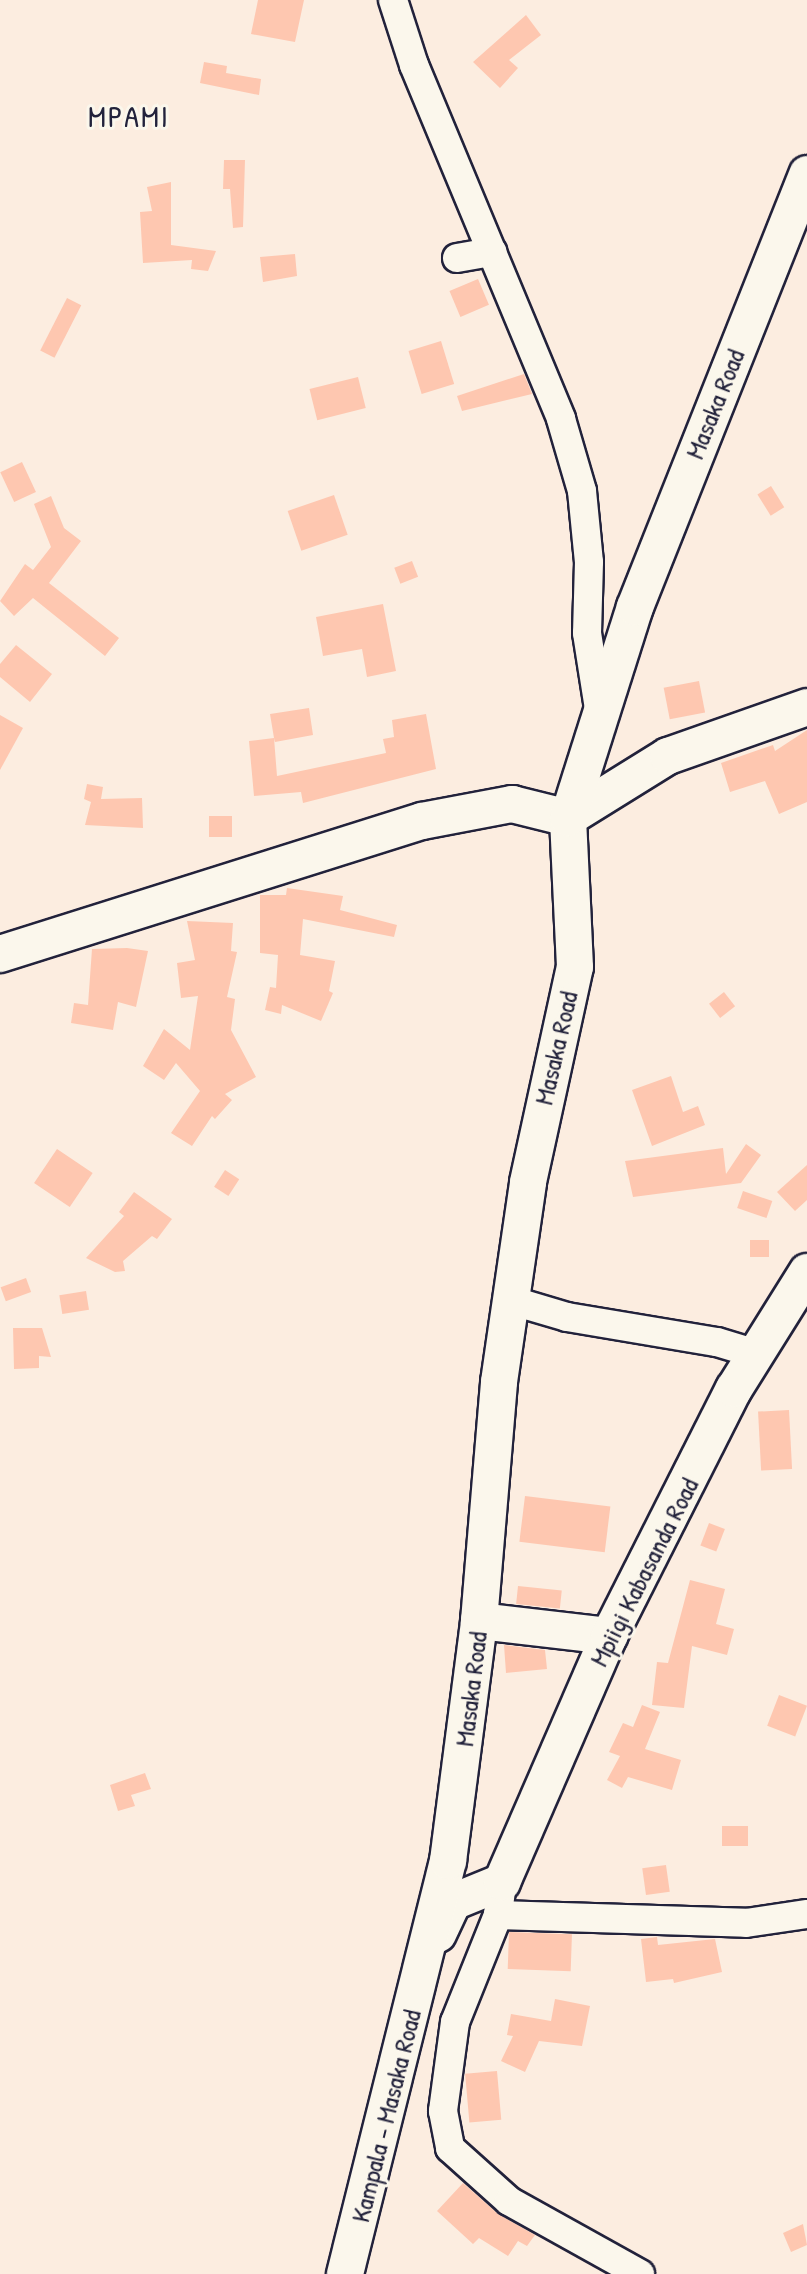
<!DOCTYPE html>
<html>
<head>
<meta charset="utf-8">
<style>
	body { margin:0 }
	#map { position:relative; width:807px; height:2274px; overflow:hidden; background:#fcede0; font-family:"Patrick Hand",sans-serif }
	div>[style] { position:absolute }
	.building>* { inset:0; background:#fec7b0; transform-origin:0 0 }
	.roads { filter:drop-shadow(2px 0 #22223b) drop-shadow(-2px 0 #22223b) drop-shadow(0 2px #22223b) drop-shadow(0 -2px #22223b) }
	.minor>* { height:28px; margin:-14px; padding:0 14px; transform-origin:14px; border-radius:14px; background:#fbf7ec }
	.major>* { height:36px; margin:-18px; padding:0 18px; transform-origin:18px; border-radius:18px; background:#fbf7ec }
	span { translate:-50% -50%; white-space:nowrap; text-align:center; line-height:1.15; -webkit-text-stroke:6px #fbf7ec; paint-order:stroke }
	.street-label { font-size:26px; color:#22223b }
	.quarter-label { font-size:30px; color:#22223b; letter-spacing:2px }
</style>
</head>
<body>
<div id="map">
	<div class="building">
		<div style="clip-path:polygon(258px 0,304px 0,295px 42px,251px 34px)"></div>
		<div style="clip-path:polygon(526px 15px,541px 35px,509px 60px,518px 68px,500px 88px,473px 62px)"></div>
		<div style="clip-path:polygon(204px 62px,227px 66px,226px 73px,261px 79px,259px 95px,200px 83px)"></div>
		<div style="clip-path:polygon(224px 160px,245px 160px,243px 227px,233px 228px,230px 189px,223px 189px)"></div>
		<div style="clip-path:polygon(171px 182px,171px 245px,216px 251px,208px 271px,191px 269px,192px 260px,143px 263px,140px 212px,152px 211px,147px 187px)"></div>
		<div style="clip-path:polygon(295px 254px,297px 276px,263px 282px,260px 257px)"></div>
		<div style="left:478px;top:279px;width:28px;height:31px;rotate:67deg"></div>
		<div style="left:67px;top:298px;width:16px;height:59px;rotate:27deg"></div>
		<div style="left:441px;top:341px;width:45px;height:34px;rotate:73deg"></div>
		<div style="clip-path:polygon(524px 374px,532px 394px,462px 411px,457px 396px)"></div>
		<div style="left:358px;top:377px;width:32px;height:50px;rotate:76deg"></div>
		<div style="left:22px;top:462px;width:33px;height:24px;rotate:65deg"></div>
		<div style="left:771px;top:486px;width:25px;height:16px;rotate:58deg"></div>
		<div style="left:334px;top:495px;width:42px;height:49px;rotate:71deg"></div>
		<div style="clip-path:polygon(51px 496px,64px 528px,81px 541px,49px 583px,119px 638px,105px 656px,33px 598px,14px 616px,0 601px,25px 564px,33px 570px,51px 547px,34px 504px)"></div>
		<div style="left:412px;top:561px;width:17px;height:19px;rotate:69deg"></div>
		<div style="clip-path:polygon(383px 604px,396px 671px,367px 677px,362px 649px,323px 656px,316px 617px)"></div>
		<div style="clip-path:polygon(16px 645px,52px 674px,30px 702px,0 677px,0 664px)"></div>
		<div style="left:699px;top:681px;width:32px;height:36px;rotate:79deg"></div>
		<div style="clip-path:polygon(309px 708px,313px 735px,275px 742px,274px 738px,277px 776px,386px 753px,383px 739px,394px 737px,392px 720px,426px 714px,436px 769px,303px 803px,301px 792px,254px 796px,249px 741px,274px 738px,270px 714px)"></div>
		<div style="clip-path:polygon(0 715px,23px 728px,0 770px)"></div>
		<div style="clip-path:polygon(807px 730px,807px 802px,779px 814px,765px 781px,730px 792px,721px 763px,773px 745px,775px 751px)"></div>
		<div style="clip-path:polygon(87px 784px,103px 787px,101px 799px,142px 798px,143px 828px,85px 825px,91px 802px,84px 799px)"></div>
		<div style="left:209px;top:816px;width:23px;height:21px"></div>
		<div style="clip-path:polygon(287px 888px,343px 896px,340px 910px,397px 925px,394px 937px,303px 919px,300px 955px,335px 961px,329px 991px,333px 993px,321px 1021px,282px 1005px,281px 1014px,265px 1010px,270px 987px,276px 988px,278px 955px,260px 953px,260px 895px,286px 895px)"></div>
		<div style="clip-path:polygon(187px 921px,233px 923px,231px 951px,237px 952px,227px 997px,235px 999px,231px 1030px,256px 1077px,225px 1094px,232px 1100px,215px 1119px,212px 1116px,192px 1146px,171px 1133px,200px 1091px,176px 1063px,164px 1080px,143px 1066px,164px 1029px,190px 1050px,198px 996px,181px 998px,177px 963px,195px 960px)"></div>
		<div style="clip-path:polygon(127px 948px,148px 951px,136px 1007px,118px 1002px,113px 1030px,71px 1023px,74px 1003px,88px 1005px,92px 949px)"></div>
		<div style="left:724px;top:992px;width:18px;height:19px;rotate:52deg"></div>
		<div style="clip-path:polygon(671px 1076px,683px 1112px,698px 1106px,705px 1125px,652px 1146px,632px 1090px)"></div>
		<div style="clip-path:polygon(746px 1144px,761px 1155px,741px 1183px,633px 1197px,625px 1161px,723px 1148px,726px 1174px)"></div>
		<div style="left:57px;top:1149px;width:43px;height:41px;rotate:34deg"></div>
		<div style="clip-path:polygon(807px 1165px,807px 1200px,795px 1211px,777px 1192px)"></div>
		<div style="left:225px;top:1170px;width:17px;height:20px;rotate:33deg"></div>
		<div style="left:743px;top:1191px;width:31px;height:18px;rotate:19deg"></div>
		<div style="clip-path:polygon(134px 1192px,172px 1219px,157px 1239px,152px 1236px,123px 1261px,125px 1271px,115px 1272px,86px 1258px,124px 1216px,119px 1212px)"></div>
		<div style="left:750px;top:1240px;width:19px;height:17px"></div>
		<div style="left:26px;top:1278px;width:15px;height:27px;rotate:70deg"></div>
		<div style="left:86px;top:1291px;width:19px;height:27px;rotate:81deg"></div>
		<div style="clip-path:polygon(13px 1328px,42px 1328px,51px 1357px,39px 1356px,39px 1368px,14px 1369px)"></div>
		<div style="left:789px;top:1410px;width:59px;height:31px;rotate:87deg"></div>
		<div style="left:525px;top:1496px;width:86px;height:46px;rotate:7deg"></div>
		<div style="left:709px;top:1523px;width:17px;height:24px;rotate:21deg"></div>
		<div style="clip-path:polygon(690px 1580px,725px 1589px,716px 1624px,734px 1629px,727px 1655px,692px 1646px,684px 1708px,652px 1705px,657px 1662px,668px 1663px)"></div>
		<div style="left:518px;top:1586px;width:44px;height:18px;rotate:6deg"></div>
		<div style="clip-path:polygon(504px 1645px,545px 1650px,547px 1669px,506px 1673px)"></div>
		<div style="left:779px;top:1695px;width:30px;height:33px;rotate:21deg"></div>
		<div style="clip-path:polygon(642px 1705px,660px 1712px,645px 1749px,681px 1760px,672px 1790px,628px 1777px,622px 1788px,607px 1780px,620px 1756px,609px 1752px,623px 1723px,633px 1727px)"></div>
		<div style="clip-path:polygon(145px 1773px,151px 1789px,131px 1795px,135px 1806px,118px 1811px,110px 1785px)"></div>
		<div style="left:748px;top:1826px;width:20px;height:26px;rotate:90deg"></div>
		<div style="left:666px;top:1865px;width:27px;height:24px;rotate:82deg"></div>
		<div style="left:509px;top:1932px;width:63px;height:37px;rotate:2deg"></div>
		<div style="clip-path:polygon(657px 1937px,658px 1945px,715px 1939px,722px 1972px,674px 1983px,673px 1979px,646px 1982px,641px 1939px)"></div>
		<div style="clip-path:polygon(555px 1999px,590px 2006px,582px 2046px,539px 2041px,525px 2072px,501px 2061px,513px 2036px,507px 2035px,511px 2014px,551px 2021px)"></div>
		<div style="left:497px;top:2071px;width:49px;height:32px;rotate:85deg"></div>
		<div style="clip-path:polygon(463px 2183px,498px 2214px,535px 2235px,527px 2246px,518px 2241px,508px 2256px,479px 2238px,473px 2244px,437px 2211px)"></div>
		<div style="clip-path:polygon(803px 2224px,807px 2245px,791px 2252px,783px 2233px)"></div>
	</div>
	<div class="roads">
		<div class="minor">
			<div style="left:393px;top:0;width:68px;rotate:72.1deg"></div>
			<div style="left:414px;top:65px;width:383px;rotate:67.4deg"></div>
			<div style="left:561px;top:419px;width:75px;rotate:73.7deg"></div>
			<div style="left:582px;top:491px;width:71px;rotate:84.4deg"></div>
			<div style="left:589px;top:562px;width:71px;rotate:91.6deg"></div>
			<div style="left:587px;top:633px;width:77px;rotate:81deg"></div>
			<div style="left:457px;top:258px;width:36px;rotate:-10deg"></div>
			<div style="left:513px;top:1301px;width:56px;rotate:16.5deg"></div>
			<div style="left:567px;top:1317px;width:152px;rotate:9.5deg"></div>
			<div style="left:717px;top:1342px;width:42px;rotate:16.7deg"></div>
			<div style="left:502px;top:1882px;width:33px;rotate:97deg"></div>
			<div style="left:498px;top:1915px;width:115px;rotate:111.9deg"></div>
			<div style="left:455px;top:2022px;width:90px;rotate:97.7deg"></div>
			<div style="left:443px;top:2111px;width:38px;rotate:79deg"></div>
			<div style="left:450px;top:2148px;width:79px;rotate:41.9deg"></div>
			<div style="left:509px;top:2201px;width:150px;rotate:29.1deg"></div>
			<div style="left:498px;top:1915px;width:248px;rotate:1.8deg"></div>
			<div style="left:746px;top:1923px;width:62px;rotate:-8.4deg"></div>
		</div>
		<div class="major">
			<div style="left:0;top:954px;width:442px;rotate:-17.5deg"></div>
			<div style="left:422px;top:821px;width:92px;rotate:-10.7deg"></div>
			<div style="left:512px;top:804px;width:58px;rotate:14deg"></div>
			<div style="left:568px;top:818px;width:118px;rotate:-31.8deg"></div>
			<div style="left:668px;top:756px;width:147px;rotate:-19.4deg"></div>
			<div style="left:479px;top:1621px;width:131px;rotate:6.6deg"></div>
			<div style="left:438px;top:1934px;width:35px;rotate:-65deg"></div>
			<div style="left:453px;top:1902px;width:53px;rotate:-22.2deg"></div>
			<div style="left:502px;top:1882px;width:268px;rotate:-66.5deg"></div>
			<div style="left:609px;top:1636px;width:277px;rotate:-63.2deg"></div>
			<div style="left:734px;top:1389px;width:138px;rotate:-58deg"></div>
			<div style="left:345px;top:2274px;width:426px;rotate:-76deg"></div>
			<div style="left:448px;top:1861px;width:242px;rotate:-82.6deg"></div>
			<div style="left:479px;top:1621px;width:240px;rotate:-85.2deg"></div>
			<div style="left:499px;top:1382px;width:202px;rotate:-81.7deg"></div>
			<div style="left:528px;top:1182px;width:220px;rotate:-77.7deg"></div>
			<div style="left:575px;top:967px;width:149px;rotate:-92.7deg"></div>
			<div style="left:568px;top:818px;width:221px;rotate:-72.4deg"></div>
			<div style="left:635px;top:607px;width:466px;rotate:-68.3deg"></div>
		</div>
	</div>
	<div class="street-label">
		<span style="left:715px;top:404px;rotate:-68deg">Masaka Road</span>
		<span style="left:556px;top:1048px;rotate:-77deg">Masaka Road</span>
		<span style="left:644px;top:1572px;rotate:-63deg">Mpiigi Kabasanda Road</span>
		<span style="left:471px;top:1689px;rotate:-83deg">Masaka Road</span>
		<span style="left:386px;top:2116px;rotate:-76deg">Kampala - Masaka Road</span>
	</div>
	<div class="quarter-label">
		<span style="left:129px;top:116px">MPAMI</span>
	</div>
</div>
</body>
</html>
